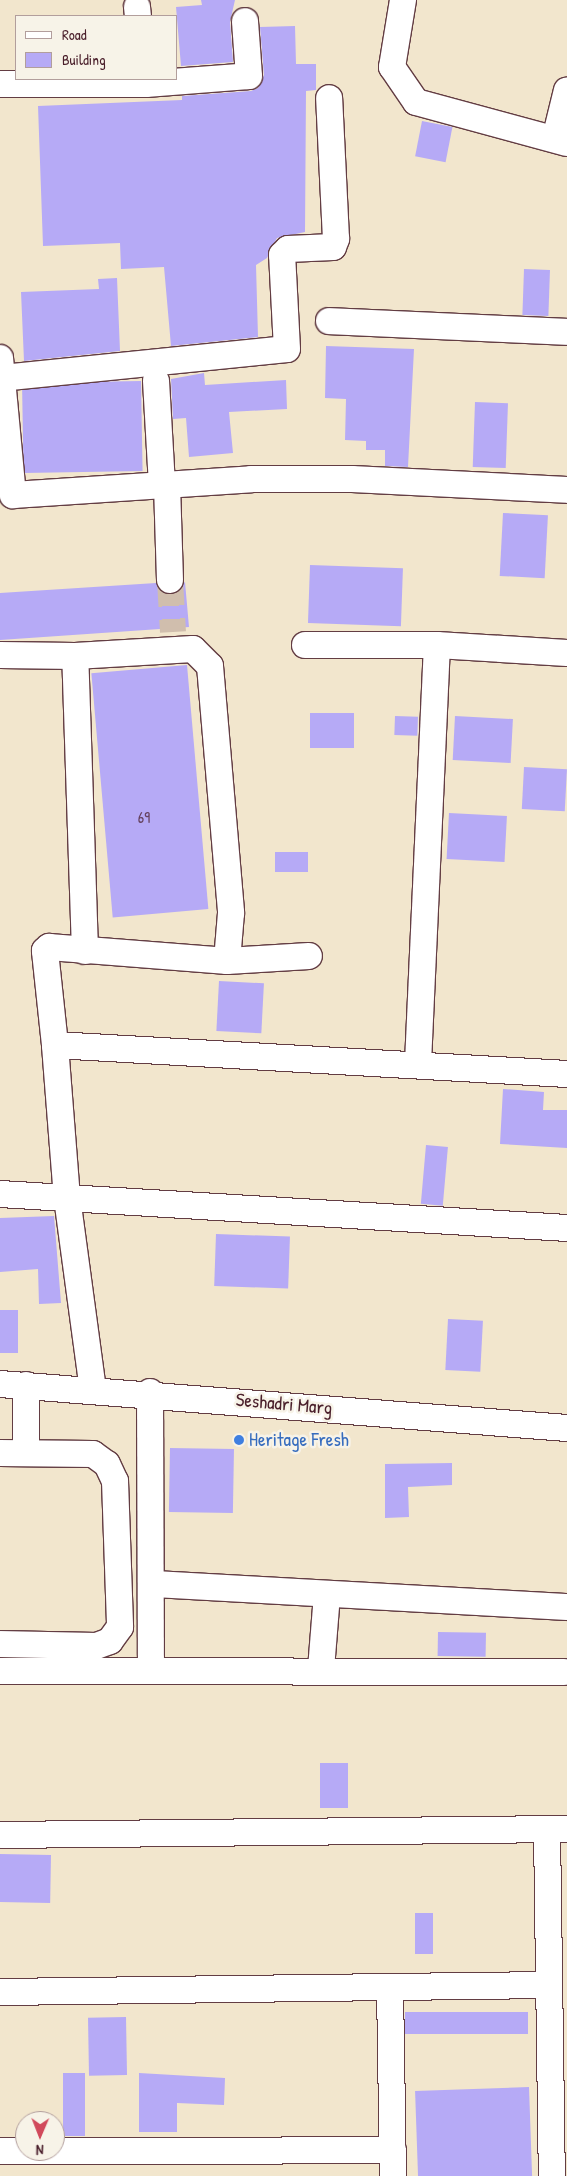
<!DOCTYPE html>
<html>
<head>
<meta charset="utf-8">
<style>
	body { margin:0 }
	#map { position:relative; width:567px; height:2176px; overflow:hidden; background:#f2e6cd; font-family:"Patrick Hand",sans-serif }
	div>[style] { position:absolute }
	.building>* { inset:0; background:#b6aaf6; transform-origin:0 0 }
	.street-tunnel>* { height:26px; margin-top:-13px; transform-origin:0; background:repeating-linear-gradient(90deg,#d0bead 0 26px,transparent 0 39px) }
	.roads { filter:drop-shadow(1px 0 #633d43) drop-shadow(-1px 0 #633d43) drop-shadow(0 1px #633d43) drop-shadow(0 -1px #633d43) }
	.street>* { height:26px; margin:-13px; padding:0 13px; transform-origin:13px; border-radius:13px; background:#fff }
	.dots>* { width:14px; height:14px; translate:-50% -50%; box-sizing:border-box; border:2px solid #f7f3e8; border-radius:50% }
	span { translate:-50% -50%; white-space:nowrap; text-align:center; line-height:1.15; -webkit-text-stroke:5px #f7f3e8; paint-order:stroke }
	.number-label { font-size:16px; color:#65425e }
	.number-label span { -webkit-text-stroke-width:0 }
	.street-label { font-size:19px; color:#4a1f2b }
	.shop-label { font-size:19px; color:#366cbe }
	.left { translate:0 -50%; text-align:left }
	.legend { position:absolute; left:15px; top:15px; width:162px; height:65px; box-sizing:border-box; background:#f7f3e8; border:1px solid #b29e9c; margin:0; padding:6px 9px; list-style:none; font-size:15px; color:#4a1f2b }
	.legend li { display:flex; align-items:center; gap:10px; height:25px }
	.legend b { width:25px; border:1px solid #b29e9c }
	.north { position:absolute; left:15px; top:2111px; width:50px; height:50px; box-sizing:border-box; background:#f7f3e8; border:1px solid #b29e9c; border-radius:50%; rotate:181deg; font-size:14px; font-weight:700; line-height:20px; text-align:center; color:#4a1f2b }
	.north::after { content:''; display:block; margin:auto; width:18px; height:22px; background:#d1495b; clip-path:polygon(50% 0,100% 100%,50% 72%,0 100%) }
</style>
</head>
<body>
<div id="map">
	<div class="building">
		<div style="clip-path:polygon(201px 0,235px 0,230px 22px,233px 62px,181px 66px,176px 7px,202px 5px)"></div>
		<div style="clip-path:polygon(295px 26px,296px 64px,316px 64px,316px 90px,306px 91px,305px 232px,277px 238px,267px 258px,256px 265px,258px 337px,171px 346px,164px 267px,121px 269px,120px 243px,43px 246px,38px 106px,182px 100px,182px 96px,251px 91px,258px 88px,264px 75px,260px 27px)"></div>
		<div style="left:422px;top:121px;width:31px;height:36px;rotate:11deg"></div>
		<div style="left:524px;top:269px;width:26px;height:46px;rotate:2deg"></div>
		<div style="clip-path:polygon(117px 278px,120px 351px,24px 361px,21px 292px,99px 289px,98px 279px)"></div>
		<div style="clip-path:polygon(326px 346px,414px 349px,408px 467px,385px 466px,385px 450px,366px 450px,366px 441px,345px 440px,346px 399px,325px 398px)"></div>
		<div style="clip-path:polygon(204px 373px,205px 385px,286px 380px,287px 409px,229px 412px,233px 453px,189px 457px,186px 418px,173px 419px,171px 379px)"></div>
		<div style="left:141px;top:381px;width:90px;height:119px;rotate:89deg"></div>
		<div style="left:475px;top:402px;width:33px;height:65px;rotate:2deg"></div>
		<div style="left:503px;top:513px;width:45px;height:63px;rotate:3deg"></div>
		<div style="left:310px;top:565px;width:93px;height:58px;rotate:2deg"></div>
		<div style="clip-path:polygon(185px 582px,189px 627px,0 640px,0 593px,156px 583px,163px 593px,171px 595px)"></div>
		<div style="left:187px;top:665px;width:245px;height:96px;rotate:85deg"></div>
		<div style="left:310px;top:713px;width:44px;height:35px"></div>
		<div style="left:395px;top:716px;width:23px;height:19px;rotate:2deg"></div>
		<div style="left:455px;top:716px;width:58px;height:44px;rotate:3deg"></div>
		<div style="left:524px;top:767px;width:43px;height:42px;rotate:3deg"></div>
		<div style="left:449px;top:813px;width:58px;height:46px;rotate:3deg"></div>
		<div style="left:275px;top:852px;width:33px;height:20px"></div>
		<div style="left:219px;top:981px;width:45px;height:50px;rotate:3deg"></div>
		<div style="clip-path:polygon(503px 1089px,544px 1092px,543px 1110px,567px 1110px,567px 1148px,500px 1144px)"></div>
		<div style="left:426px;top:1145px;width:22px;height:59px;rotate:5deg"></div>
		<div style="clip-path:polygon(54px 1216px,61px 1303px,39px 1304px,38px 1269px,0 1272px,0 1218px)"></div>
		<div style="left:216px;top:1234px;width:74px;height:52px;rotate:2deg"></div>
		<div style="left:0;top:1310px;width:18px;height:43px"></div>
		<div style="left:448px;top:1319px;width:35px;height:51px;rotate:3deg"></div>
		<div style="left:170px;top:1448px;width:64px;height:64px;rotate:1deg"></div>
		<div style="clip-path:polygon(452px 1463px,452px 1485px,408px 1487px,409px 1517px,385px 1518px,385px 1464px)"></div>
		<div style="left:438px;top:1632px;width:48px;height:24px;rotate:1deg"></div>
		<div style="left:320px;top:1763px;width:28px;height:45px"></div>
		<div style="left:0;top:1854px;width:51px;height:48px;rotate:1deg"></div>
		<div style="left:415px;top:1913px;width:18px;height:41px"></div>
		<div style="left:405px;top:2012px;width:123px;height:22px"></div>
		<div style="left:126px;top:2017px;width:58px;height:38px;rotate:89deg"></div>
		<div style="left:63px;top:2073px;width:22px;height:63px"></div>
		<div style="clip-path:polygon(139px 2073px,225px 2078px,224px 2105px,177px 2103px,177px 2132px,139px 2132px)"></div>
		<div style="left:529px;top:2087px;width:89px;height:114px;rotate:88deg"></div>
	</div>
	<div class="street-tunnel">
		<div style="left:170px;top:580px;width:52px;rotate:86.7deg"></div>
	</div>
	<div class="roads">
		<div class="street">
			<div style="left:403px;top:0;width:68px;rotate:99.3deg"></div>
			<div style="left:392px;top:67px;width:42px;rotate:55.6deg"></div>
			<div style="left:416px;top:102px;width:156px;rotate:15.2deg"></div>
			<div style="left:137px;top:7px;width:9px;rotate:84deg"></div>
			<div style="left:0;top:84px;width:146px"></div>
			<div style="left:146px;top:84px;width:103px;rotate:-4.4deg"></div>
			<div style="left:249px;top:76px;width:55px;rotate:-94.2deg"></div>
			<div style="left:555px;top:139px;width:50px;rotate:-76.2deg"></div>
			<div style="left:329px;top:321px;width:238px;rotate:2.6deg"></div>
			<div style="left:0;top:358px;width:138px;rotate:84.6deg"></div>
			<div style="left:13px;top:495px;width:239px;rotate:-3.8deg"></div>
			<div style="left:251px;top:479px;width:101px"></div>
			<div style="left:352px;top:479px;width:215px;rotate:2.9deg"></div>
			<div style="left:2px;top:378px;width:286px;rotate:-5.8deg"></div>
			<div style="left:287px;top:349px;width:94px;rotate:-93deg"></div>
			<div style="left:282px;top:255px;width:8px;rotate:-45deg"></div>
			<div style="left:288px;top:249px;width:45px;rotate:-2.5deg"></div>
			<div style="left:333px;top:247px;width:9px;rotate:-69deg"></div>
			<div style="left:336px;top:239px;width:141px;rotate:-92.8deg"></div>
			<div style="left:156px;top:381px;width:104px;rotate:86.7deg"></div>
			<div style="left:167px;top:485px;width:95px;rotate:88.2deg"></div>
			<div style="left:305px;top:645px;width:132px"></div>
			<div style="left:437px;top:645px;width:130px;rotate:3.5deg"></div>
			<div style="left:0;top:655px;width:75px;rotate:0.8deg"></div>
			<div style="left:85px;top:951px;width:295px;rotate:-91.9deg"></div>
			<div style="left:75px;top:656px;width:118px;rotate:-3.4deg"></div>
			<div style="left:193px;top:649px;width:24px;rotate:45deg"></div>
			<div style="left:210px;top:666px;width:248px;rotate:85.1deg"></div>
			<div style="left:231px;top:913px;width:48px;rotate:94.8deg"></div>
			<div style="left:55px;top:1045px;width:95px;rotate:-96.1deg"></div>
			<div style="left:45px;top:951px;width:6px;rotate:-45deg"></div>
			<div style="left:49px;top:947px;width:179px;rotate:4.5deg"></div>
			<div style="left:227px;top:961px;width:82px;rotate:-3.5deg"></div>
			<div style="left:418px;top:1063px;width:418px;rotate:-87.4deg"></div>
			<div style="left:0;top:1194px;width:568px;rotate:3.43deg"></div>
			<div style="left:0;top:1384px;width:569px;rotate:4.44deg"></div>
			<div style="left:93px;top:1390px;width:194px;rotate:-97.7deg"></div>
			<div style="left:67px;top:1198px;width:153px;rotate:-94.5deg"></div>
			<div style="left:55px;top:1045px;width:513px;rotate:3.24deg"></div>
			<div style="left:150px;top:1392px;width:277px;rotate:89.8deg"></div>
			<div style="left:0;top:1453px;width:93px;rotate:0.6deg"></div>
			<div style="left:93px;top:1454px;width:17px;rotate:36deg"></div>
			<div style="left:107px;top:1464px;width:19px;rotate:65deg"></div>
			<div style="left:115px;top:1481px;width:146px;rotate:88deg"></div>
			<div style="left:120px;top:1627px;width:17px;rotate:126deg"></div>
			<div style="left:110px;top:1641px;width:15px;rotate:160deg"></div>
			<div style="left:96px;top:1646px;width:96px;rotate:-178.8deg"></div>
			<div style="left:26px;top:1453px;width:68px;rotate:-90deg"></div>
			<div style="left:154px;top:1584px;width:414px;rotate:3.2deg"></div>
			<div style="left:321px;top:1669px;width:75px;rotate:-85.4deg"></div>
			<div style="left:0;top:1671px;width:564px;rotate:0.1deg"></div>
			<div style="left:547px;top:1829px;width:347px;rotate:89.2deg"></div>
			<div style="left:0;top:1835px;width:567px;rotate:-0.61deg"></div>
			<div style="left:390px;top:1987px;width:189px;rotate:89.1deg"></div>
			<div style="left:0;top:1992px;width:549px;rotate:-0.73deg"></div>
			<div style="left:0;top:2151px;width:393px;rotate:-0.1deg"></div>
		</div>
	</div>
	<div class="dots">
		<div style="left:239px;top:1440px;background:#3f7fe0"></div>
	</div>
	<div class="number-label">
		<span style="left:144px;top:817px">69</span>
	</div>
	<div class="street-label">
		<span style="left:284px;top:1404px;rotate:5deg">Seshadri Marg</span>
	</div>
	<div class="shop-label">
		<span class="left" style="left:249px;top:1440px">Heritage Fresh</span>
	</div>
	<ul class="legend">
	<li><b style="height:6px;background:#fff"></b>Road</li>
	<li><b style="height:14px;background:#b6aaf6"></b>Building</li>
	</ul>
	<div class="north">N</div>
</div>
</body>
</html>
